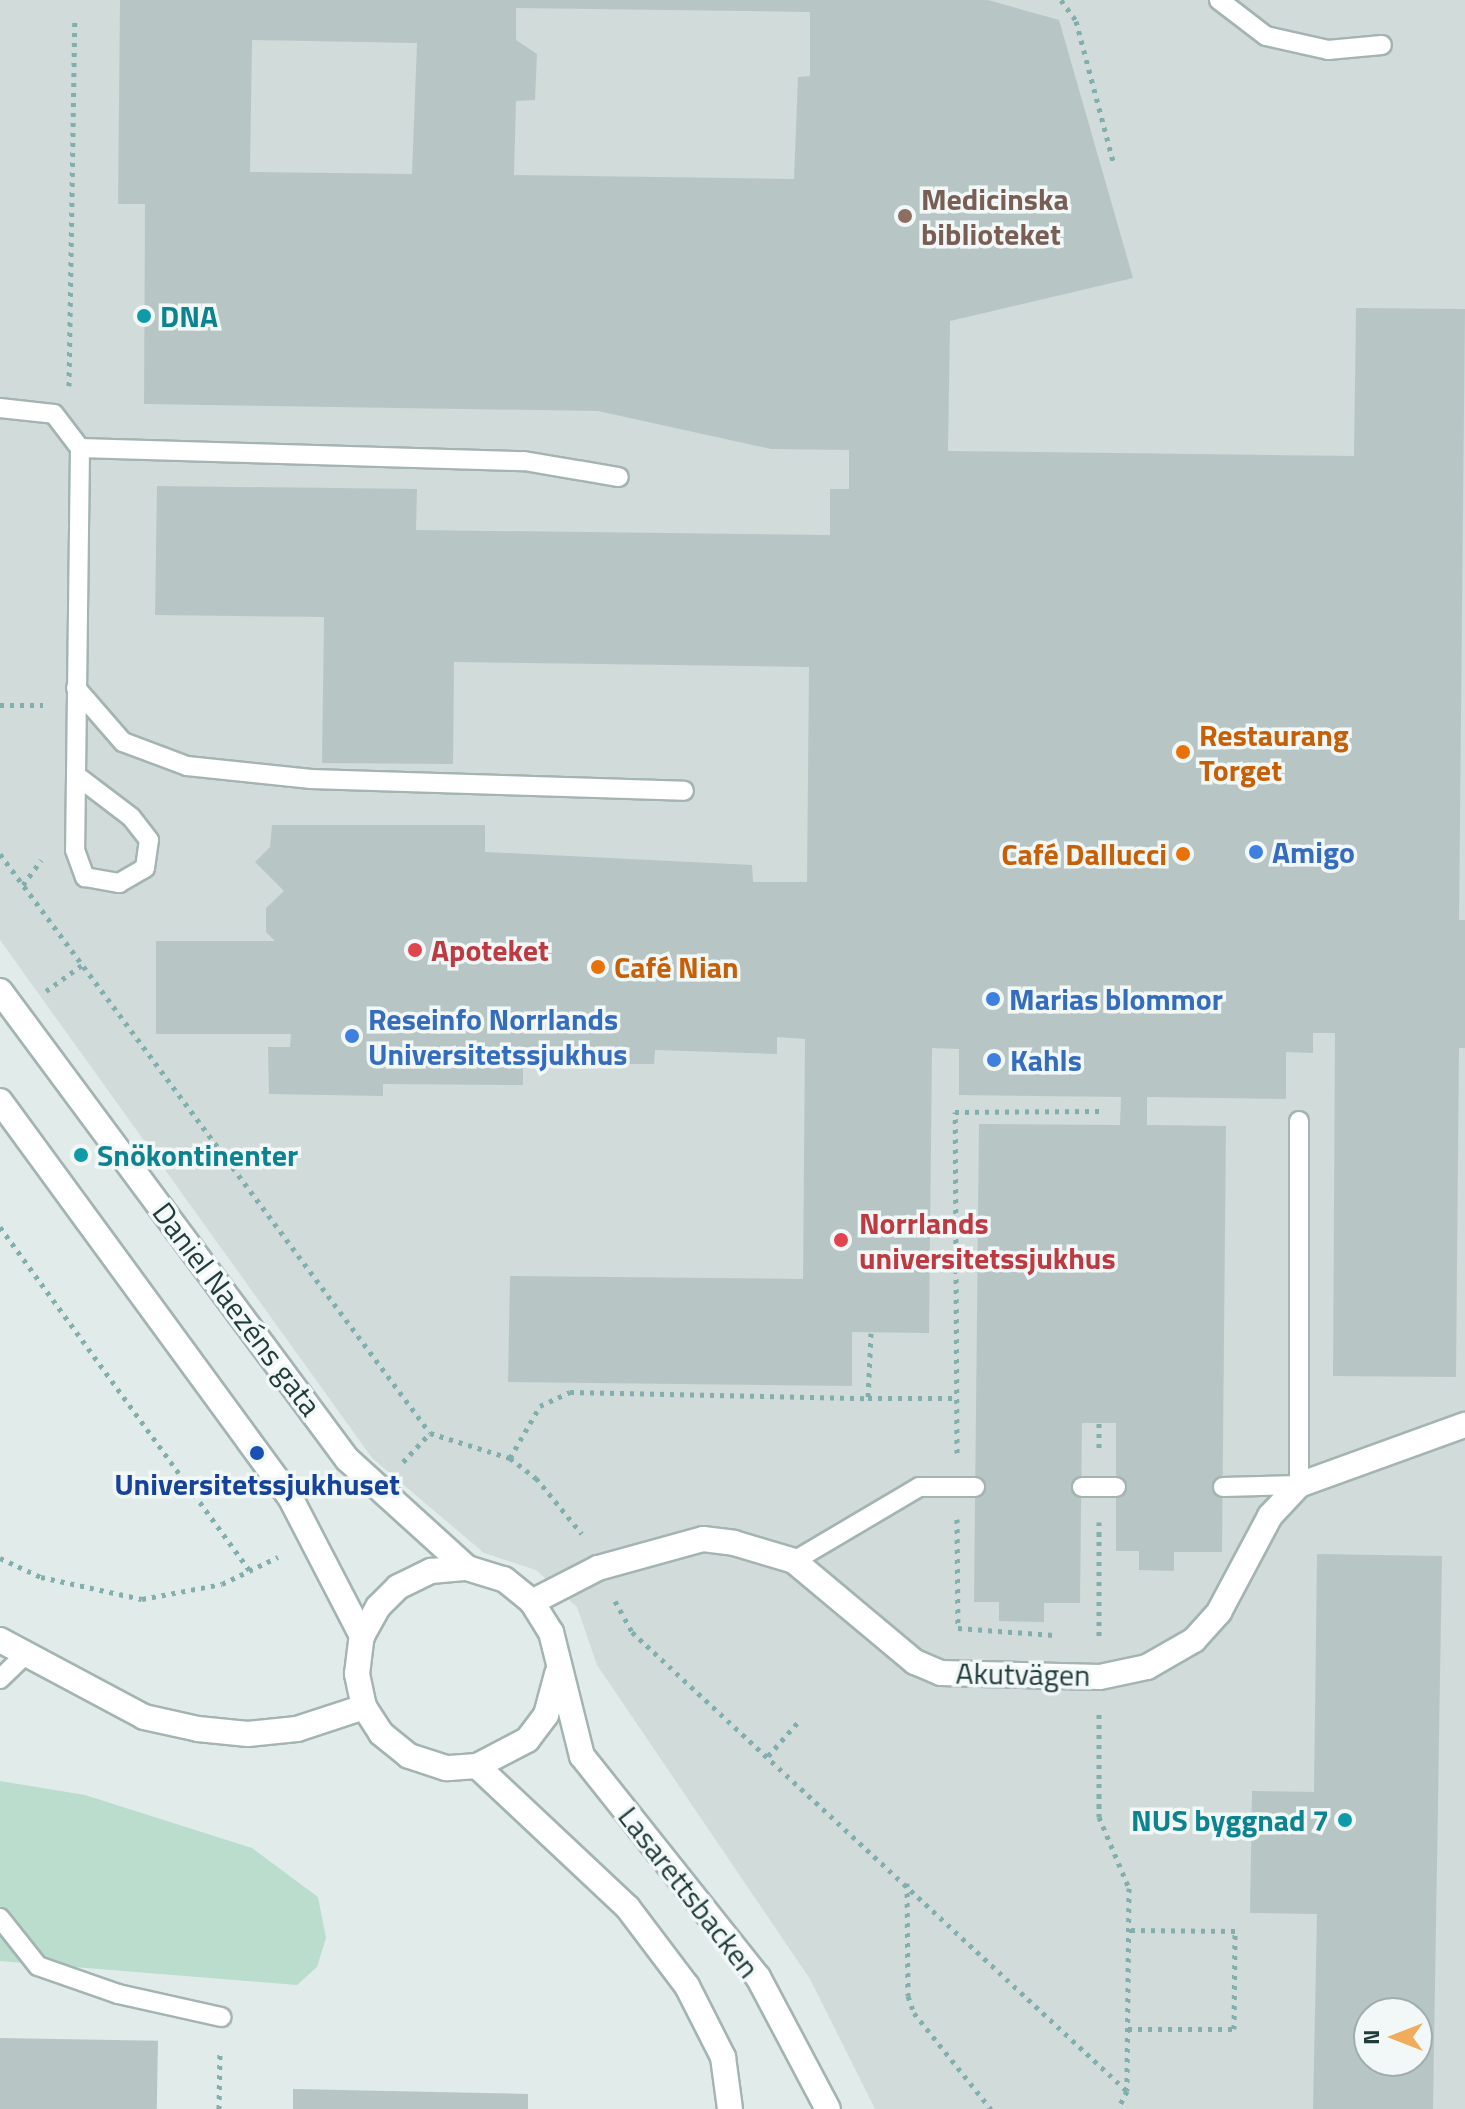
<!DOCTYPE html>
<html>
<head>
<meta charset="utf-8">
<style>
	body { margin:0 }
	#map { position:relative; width:1465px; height:2109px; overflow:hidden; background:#e1ecea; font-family:"Titillium Web",sans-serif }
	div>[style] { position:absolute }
	.built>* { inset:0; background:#d0dbda }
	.green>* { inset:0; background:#baddce }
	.building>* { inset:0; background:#b7c6c4; transform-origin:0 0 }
	.path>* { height:5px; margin-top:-2.5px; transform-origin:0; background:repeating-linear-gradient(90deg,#82afae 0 4px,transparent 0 10px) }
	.roads { filter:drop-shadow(2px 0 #a4b4b2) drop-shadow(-2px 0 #a4b4b2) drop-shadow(0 2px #a4b4b2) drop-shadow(0 -2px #a4b4b2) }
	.lane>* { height:18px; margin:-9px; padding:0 9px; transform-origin:9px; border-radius:9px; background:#fff }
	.street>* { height:24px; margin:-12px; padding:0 12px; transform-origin:12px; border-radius:12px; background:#fff }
	.dots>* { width:22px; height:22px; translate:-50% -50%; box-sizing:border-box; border:4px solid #f2f8f7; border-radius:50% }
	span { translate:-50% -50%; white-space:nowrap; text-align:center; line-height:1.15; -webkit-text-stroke:7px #f2f8f7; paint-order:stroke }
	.education-label { font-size:30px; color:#785e54; font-weight:700 }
	.left { translate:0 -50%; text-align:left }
	.culture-label { font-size:30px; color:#0d838f; font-weight:700 }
	.right { translate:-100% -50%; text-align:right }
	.food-label { font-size:30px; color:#c56008; font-weight:700 }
	.shop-label { font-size:30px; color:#366cbe; font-weight:700 }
	.health-label { font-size:30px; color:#be3a42; font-weight:700 }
	.street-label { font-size:30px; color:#223c3c }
	.transit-label { font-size:30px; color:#164399; font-weight:700 }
	.north { position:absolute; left:1353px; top:1997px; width:80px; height:80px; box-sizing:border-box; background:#f2f8f7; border:2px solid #9fadac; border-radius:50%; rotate:270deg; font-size:22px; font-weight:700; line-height:32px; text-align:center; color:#223c3c }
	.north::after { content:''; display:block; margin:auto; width:28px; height:36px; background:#f0ab5b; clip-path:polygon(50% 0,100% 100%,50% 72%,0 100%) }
</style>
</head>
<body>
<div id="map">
	<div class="built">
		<div style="clip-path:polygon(evenodd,0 0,1465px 0,1465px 2109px,875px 2109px,810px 1979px,597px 1665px,577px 1607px,536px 1570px,484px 1553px,372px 1458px,0 940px,0 0,1369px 2013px,1417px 2013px,1417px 2061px,1369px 2061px,1369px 2013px)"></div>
	</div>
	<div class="green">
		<div style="clip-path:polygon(0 1781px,85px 1795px,252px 1848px,318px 1897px,326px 1938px,317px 1967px,297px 1985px,0 1961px)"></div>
	</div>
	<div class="building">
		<div style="clip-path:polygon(evenodd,120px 0,988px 0,1059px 20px,1133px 278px,950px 321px,948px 451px,1354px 456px,1356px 308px,1465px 309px,1459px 920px,1465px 920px,1465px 1048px,1459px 1048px,1456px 1377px,1333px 1376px,1335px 1033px,1313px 1033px,1313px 1053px,1286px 1052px,1286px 1099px,1147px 1097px,1147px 1125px,1226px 1126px,1222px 1552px,1174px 1552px,1174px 1571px,1139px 1570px,1139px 1551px,1116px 1551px,1116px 1423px,1082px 1423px,1080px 1603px,1044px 1603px,1044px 1622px,999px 1621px,999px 1602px,974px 1602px,979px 1124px,1120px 1125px,1121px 1097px,959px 1095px,959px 1049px,932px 1048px,929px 1333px,852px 1332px,852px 1386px,508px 1382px,510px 1276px,803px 1279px,805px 1039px,777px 1037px,777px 1054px,655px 1050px,654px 1064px,523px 1064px,523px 1085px,383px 1084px,383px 1096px,269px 1094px,268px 1047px,290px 1047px,291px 1034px,156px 1034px,156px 941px,275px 941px,266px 932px,266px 908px,284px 891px,255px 862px,270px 847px,272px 825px,485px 825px,485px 852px,752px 865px,753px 882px,807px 882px,809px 667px,454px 662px,453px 764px,322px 763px,324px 617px,155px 615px,157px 486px,417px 489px,416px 530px,830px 535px,830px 489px,849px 489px,849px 450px,771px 449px,598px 411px,144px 404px,145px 204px,118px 204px,120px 0,516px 8px,810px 12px,810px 76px,798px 77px,794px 179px,514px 175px,516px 101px,535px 100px,537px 54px,516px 40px,516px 8px,120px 0,252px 40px,417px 43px,412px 174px,250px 172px,252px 40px)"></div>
		<div style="clip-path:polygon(evenodd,1317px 1554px,1442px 1556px,1433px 2109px,1313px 2109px,1317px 1914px,1250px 1913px,1252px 1791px,1314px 1792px,1317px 1554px,1369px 2013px,1417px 2013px,1417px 2061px,1369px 2061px,1369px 2013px)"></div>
		<div style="left:0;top:2038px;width:158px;height:71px;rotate:1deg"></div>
		<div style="clip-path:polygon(293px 2089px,528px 2094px,528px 2109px,293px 2109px)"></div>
	</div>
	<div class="path">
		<div style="left:1061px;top:0;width:26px;rotate:54deg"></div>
		<div style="left:1076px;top:21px;width:145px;rotate:75.2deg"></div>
		<div style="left:69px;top:386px;width:364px;rotate:-89.1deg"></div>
		<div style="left:0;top:705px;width:43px"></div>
		<div style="left:0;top:854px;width:721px;rotate:53.4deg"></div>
		<div style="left:430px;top:1433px;width:84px;rotate:17.4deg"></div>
		<div style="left:510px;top:1458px;width:33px;rotate:38deg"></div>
		<div style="left:536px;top:1478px;width:72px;rotate:50.6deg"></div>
		<div style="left:23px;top:885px;width:31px;rotate:-54deg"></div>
		<div style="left:46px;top:991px;width:44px;rotate:-35.8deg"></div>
		<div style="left:0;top:1227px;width:425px;rotate:54deg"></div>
		<div style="left:871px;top:1333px;width:65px;rotate:92.6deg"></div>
		<div style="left:868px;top:1398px;width:88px"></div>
		<div style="left:1099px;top:1423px;width:29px;rotate:90deg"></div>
		<div style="left:957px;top:1453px;width:341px;rotate:-90.3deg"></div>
		<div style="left:955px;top:1112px;width:149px;rotate:-0.4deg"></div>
		<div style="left:510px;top:1458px;width:60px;rotate:-60deg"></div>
		<div style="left:540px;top:1406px;width:33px;rotate:-25deg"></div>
		<div style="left:570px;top:1392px;width:298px;rotate:1.2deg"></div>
		<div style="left:403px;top:1462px;width:40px;rotate:-47deg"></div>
		<div style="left:957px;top:1519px;width:109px;rotate:89.5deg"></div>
		<div style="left:958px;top:1628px;width:96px;rotate:4.2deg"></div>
		<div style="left:1099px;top:1522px;width:118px;rotate:90deg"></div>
		<div style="left:0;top:1558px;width:45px;rotate:24.9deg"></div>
		<div style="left:41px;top:1577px;width:103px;rotate:12.3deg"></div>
		<div style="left:142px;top:1599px;width:81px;rotate:-10.6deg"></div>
		<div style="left:222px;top:1584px;width:62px;rotate:-25.7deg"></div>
		<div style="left:615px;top:1601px;width:35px;rotate:61deg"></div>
		<div style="left:632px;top:1632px;width:675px;rotate:42.84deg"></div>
		<div style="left:1099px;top:1714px;width:103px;rotate:90deg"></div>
		<div style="left:1099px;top:1817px;width:77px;rotate:67.1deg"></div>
		<div style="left:1129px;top:1888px;width:203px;rotate:90.6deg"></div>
		<div style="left:1127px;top:2091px;width:20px;rotate:117deg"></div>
		<div style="left:768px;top:1756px;width:47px;rotate:-48.5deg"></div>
		<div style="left:907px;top:1883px;width:113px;rotate:89.5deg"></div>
		<div style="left:908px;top:1996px;width:18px;rotate:71deg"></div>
		<div style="left:914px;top:2013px;width:123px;rotate:51.3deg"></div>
		<div style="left:1128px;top:2029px;width:106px"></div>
		<div style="left:1234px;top:2029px;width:98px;rotate:-89.4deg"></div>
		<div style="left:1235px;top:1931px;width:106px;rotate:-179.5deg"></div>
		<div style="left:219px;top:2109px;width:59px;rotate:-89deg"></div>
	</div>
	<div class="roads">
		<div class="lane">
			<div style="left:1219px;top:0;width:59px;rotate:37.5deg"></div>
			<div style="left:1266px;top:36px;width:64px;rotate:12.7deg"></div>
			<div style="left:1328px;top:50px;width:54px;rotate:-5.3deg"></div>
			<div style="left:0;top:408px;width:54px;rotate:6.3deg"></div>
			<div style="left:54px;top:414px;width:43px;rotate:52.6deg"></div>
			<div style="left:80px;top:448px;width:402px;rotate:90.7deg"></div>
			<div style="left:75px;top:850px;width:29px;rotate:70deg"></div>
			<div style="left:85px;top:877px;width:35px;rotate:10deg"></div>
			<div style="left:119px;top:883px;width:30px;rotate:-30deg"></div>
			<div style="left:145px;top:868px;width:28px;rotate:-82deg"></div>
			<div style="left:149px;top:840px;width:29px;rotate:-128deg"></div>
			<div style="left:131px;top:817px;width:68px;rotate:-142.8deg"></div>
			<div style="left:80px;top:448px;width:444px;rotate:1.7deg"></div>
			<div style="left:524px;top:461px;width:96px;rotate:9.6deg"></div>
			<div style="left:76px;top:688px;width:72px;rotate:49deg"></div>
			<div style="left:123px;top:742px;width:68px;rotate:20.6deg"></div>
			<div style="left:187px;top:766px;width:125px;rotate:6deg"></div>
			<div style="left:311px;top:779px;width:373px;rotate:1.8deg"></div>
			<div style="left:1082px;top:1487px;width:34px"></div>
			<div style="left:1223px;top:1487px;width:76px;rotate:-1.5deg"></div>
			<div style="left:1299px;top:1485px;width:364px;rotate:-90deg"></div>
			<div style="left:794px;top:1561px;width:145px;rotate:-30.6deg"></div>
			<div style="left:919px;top:1487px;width:56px"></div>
			<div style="left:0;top:1679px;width:36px;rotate:-44deg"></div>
			<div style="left:0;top:1918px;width:61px;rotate:51.6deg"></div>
			<div style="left:38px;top:1966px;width:85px;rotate:19.3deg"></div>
			<div style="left:118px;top:1994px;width:106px;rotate:12.6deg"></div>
		</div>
		<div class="street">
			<div style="left:0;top:991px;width:583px;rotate:53.44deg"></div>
			<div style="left:347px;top:1459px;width:162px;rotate:42.2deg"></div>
			<div style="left:0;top:1101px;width:491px;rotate:53.8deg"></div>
			<div style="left:290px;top:1497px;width:157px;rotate:62.6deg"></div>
			<div style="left:532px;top:1602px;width:74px;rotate:-27.3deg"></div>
			<div style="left:598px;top:1568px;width:109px;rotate:-15.4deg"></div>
			<div style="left:703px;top:1539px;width:31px;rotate:7deg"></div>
			<div style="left:734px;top:1543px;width:63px;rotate:16.7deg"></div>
			<div style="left:794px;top:1561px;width:158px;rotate:39.9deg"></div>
			<div style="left:915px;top:1662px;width:28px;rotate:23deg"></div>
			<div style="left:941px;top:1673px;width:159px;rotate:1.4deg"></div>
			<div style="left:1100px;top:1677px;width:48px;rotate:-12deg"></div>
			<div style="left:1147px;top:1667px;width:54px;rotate:-29.9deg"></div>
			<div style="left:1194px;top:1640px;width:38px;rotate:-48deg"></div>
			<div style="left:1219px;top:1612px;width:109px;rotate:-62deg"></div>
			<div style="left:1270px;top:1516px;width:42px;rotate:-46.9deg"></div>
			<div style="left:1299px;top:1485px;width:177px;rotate:-19.9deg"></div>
			<div style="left:0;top:1640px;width:163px;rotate:28.1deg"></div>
			<div style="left:144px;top:1717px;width:55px;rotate:12.5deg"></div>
			<div style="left:198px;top:1729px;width:50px;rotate:5.7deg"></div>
			<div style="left:248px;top:1734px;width:49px;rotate:-5.8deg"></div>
			<div style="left:297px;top:1729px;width:71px;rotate:-18.2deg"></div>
			<div style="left:557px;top:1674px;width:42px;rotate:105deg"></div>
			<div style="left:546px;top:1715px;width:31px;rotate:127deg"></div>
			<div style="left:527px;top:1740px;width:56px;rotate:152.5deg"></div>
			<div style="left:477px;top:1766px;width:31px;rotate:176deg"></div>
			<div style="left:446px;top:1768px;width:39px;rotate:-162deg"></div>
			<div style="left:409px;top:1756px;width:36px;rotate:-141deg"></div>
			<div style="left:381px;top:1733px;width:31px;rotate:-123deg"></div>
			<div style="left:364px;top:1707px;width:34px;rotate:-102deg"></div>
			<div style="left:357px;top:1674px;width:38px;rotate:-83deg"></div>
			<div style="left:362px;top:1636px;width:33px;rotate:-61deg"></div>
			<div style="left:378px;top:1607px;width:28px;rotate:-45deg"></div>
			<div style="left:398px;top:1587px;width:37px;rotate:-26deg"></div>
			<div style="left:431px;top:1571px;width:36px;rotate:-5deg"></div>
			<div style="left:467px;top:1568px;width:39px;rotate:17deg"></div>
			<div style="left:504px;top:1579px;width:36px;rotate:39deg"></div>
			<div style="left:532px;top:1602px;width:36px;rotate:58deg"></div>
			<div style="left:551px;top:1632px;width:128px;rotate:76deg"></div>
			<div style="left:582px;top:1756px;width:283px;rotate:51.5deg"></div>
			<div style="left:758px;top:1977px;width:149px;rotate:62.1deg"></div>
			<div style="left:477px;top:1766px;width:207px;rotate:43.2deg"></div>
			<div style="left:628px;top:1908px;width:98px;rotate:52.9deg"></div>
			<div style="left:687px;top:1986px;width:80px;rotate:63.1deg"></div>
			<div style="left:723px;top:2057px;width:52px;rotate:82.3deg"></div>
		</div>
	</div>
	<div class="dots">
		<div style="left:905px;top:216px;background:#8d6e63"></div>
		<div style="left:144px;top:316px;background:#0f9aa8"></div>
		<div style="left:1183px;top:752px;background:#e8710a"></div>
		<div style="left:1256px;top:852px;background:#3f7fe0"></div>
		<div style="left:1183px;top:854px;background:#e8710a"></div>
		<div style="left:415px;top:950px;background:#e0444e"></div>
		<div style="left:598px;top:967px;background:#e8710a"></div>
		<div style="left:993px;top:999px;background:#3f7fe0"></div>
		<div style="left:352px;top:1036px;background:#3f7fe0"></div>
		<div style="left:994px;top:1060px;background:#3f7fe0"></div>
		<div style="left:81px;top:1155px;background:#0f9aa8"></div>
		<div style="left:841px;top:1240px;background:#e0444e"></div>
		<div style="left:257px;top:1453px;background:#1a4fb4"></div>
		<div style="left:1345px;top:1820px;background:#0f9aa8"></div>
	</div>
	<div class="education-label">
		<span class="left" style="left:921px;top:216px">Medicinska<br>biblioteket</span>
	</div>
	<div class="culture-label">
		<span class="left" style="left:160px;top:316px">DNA</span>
		<span class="left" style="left:97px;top:1155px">Snökontinenter</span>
		<span class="right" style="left:1329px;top:1820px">NUS byggnad 7</span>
	</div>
	<div class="food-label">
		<span class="left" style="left:1199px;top:752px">Restaurang<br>Torget</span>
		<span class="right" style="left:1167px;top:854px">Café Dallucci</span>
		<span class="left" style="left:614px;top:967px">Café Nian</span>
	</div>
	<div class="shop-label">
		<span class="left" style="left:1272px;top:852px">Amigo</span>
		<span class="left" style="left:1009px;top:999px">Marias blommor</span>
		<span class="left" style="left:368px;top:1036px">Reseinfo Norrlands<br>Universitetssjukhus</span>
		<span class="left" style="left:1010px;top:1060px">Kahls</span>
	</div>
	<div class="health-label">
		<span class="left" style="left:431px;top:950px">Apoteket</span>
		<span class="left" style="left:859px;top:1240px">Norrlands<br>universitetssjukhus</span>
	</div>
	<div class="street-label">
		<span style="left:237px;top:1309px;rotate:53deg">Daniel Naezéns gata</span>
		<span style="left:1023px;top:1674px;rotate:1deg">Akutvägen</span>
		<span style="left:689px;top:1892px;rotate:52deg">Lasarettsbacken</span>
	</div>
	<div class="transit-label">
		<span style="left:257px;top:1484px">Universitetssjukhuset</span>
	</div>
	<div class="north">N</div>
</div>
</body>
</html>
